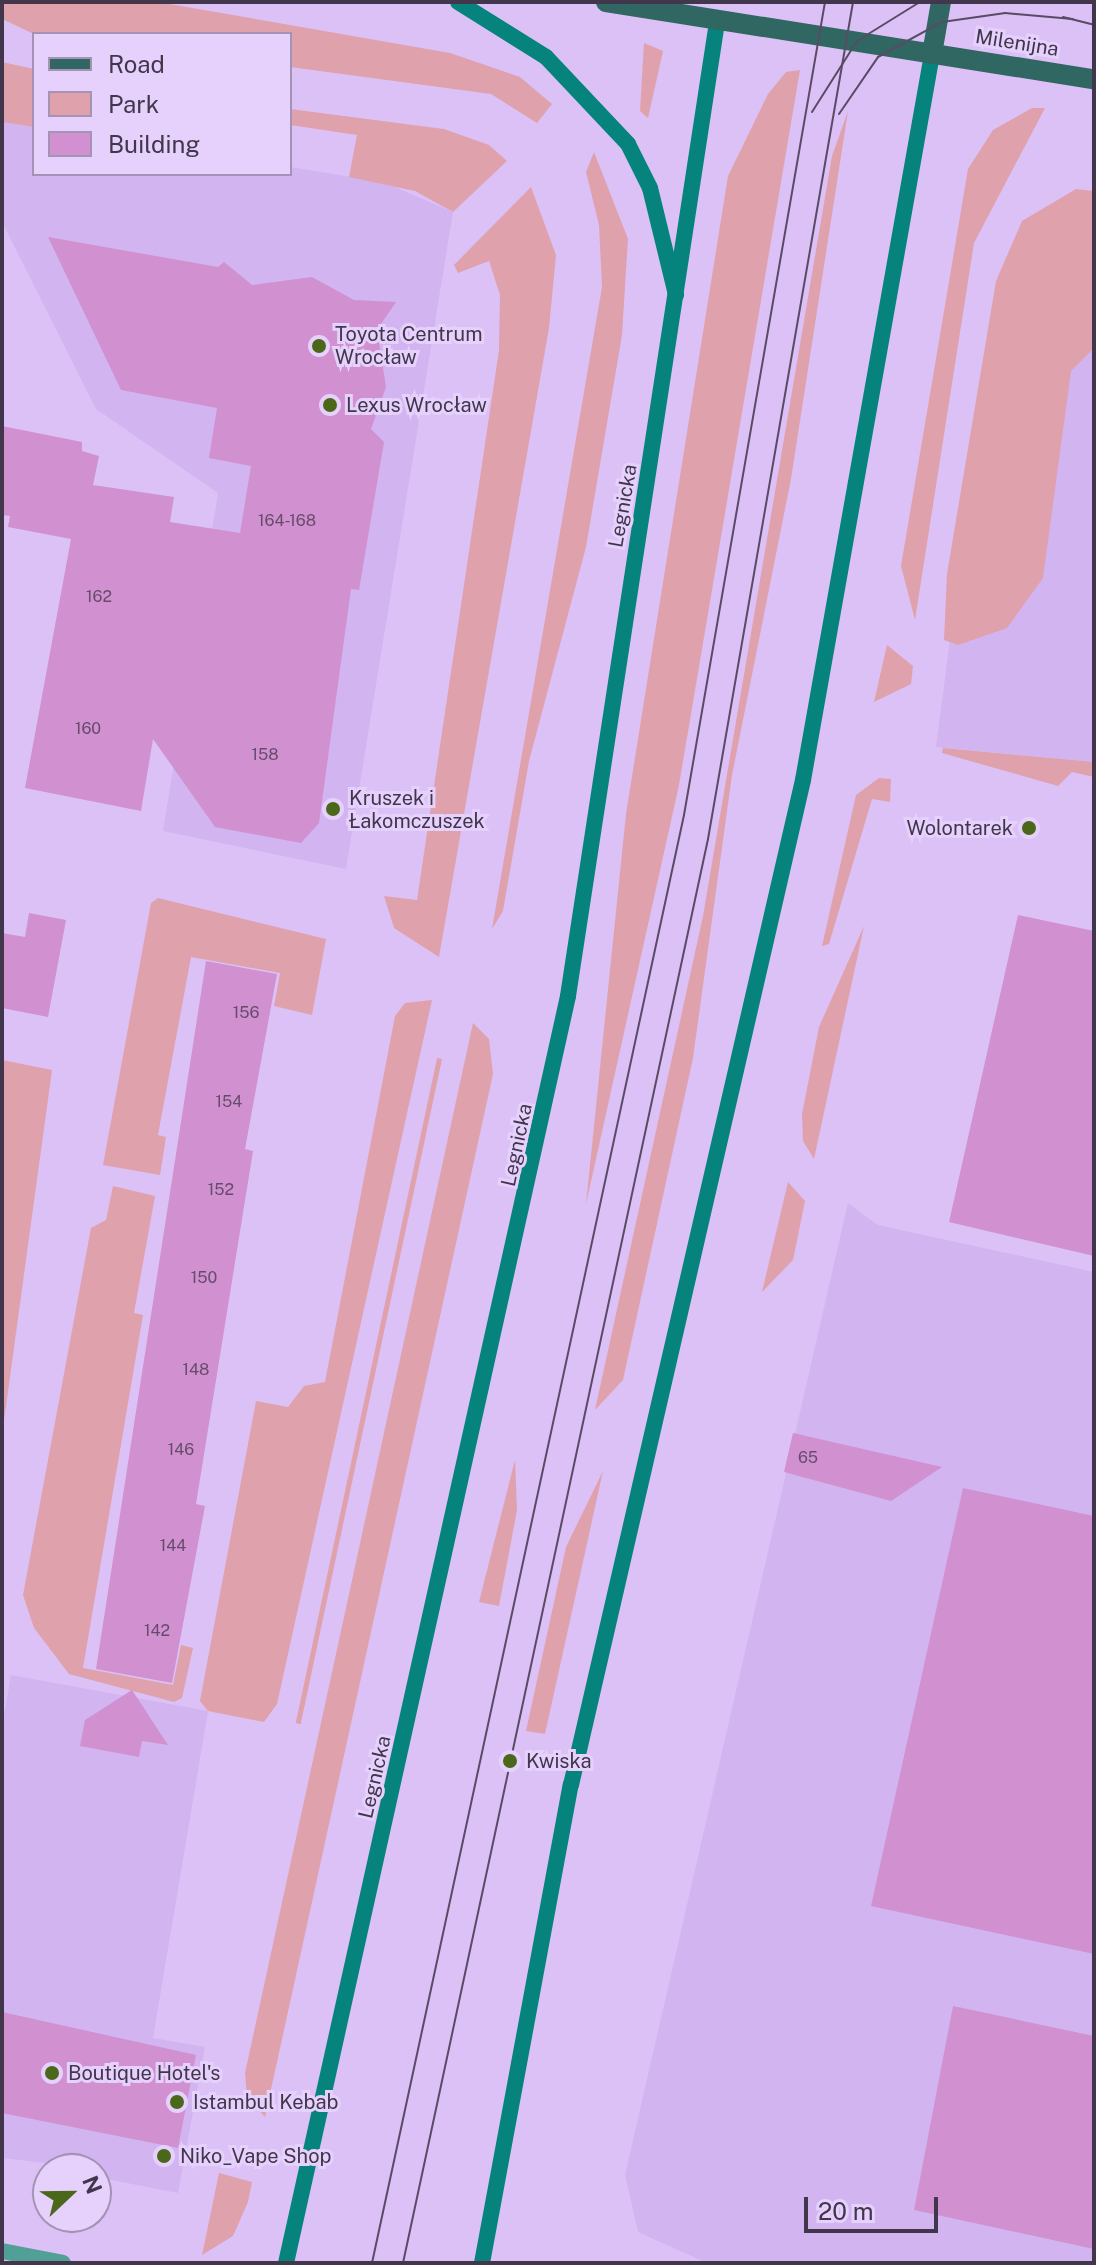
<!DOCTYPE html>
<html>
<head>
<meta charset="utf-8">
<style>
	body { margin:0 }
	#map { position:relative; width:1096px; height:2265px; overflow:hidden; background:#dcc1f7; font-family:"Public Sans",sans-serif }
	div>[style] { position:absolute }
	.built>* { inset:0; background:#d2b4f0 }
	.green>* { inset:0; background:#dfa1ac; transform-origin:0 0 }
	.building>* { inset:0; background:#d190cf }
	.minor>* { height:16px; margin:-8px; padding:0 8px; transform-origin:8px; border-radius:8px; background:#51a098 }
	.secondary>* { height:16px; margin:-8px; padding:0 8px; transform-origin:8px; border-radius:8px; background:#06837c }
	.primary>* { height:20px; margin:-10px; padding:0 10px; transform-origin:10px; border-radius:10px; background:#306762 }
	.tram>* { height:2px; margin:-1px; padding:0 1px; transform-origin:1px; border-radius:1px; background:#594b65 }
	.dots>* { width:22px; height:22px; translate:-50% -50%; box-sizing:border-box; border:4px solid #e6d1fc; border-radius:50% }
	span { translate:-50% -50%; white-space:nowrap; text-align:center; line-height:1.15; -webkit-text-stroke:6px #e6d1fc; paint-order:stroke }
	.number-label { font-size:16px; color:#654c6c }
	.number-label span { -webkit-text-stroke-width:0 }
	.street-label { font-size:20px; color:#41364b }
	.poi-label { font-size:20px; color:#41364b }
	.left { translate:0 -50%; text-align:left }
	.right { translate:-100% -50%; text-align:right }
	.frame { position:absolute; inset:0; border:4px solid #41364b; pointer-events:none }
	.legend { position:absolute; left:32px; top:32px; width:260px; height:144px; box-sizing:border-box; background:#e6d1fc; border:2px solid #a493b5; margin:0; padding:10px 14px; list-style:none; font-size:24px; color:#41364b }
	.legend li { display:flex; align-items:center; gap:16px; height:40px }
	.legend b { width:40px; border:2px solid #a493b5 }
	.north { position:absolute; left:32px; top:2153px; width:80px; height:80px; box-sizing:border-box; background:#e6d1fc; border:2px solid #a493b5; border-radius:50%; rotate:68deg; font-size:22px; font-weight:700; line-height:32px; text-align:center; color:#41364b }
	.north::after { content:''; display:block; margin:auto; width:28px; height:36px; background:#4b671a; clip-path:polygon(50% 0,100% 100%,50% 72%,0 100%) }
	.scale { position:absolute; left:804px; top:2197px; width:134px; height:36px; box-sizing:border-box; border:4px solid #41364b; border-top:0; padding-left:10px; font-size:24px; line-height:28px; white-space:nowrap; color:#41364b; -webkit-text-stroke:6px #e6d1fc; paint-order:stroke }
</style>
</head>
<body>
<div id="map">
	<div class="built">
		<div style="clip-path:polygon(2px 122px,34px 127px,34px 174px,290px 174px,290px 167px,383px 182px,453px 212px,346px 869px,163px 831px,218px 493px,96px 409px,2px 222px)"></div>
		<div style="clip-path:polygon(1094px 311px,1094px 762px,936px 747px,985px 372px)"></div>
		<div style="clip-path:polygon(848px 1203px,878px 1225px,1094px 1272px,1094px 2263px,707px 2263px,638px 2232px,625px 2175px)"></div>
		<div style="clip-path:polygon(11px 1675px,208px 1711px,153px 2038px,205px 2047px,178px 2193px,96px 2177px,96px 2169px,2px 2158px,2px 1727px)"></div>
	</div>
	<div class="green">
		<div style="clip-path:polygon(2px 2px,158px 2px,450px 53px,520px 77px,552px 104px,537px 123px,491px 94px,290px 67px,290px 34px,34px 34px,2px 19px)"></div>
		<div style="clip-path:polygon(644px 43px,663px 51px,648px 118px,640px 111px)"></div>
		<div style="clip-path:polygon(2px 62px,34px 69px,34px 127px,2px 122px)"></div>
		<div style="clip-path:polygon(800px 70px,679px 785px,586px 1204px,626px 814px,728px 176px,768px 94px,786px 72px)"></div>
		<div style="clip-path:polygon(1032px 108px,1045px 108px,974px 243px,915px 620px,901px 566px,968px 169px,993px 130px)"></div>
		<div style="clip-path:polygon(290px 109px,444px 129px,489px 145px,507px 161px,453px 212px,415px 191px,349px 177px,357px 135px,290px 125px)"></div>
		<div style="clip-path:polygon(848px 111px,791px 479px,732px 775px,693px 1058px,623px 1380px,595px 1410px,703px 916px,832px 156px)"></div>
		<div style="clip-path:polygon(594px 152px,628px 239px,622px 335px,586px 547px,529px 761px,503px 911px,492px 929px,602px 287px,599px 225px,586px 172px)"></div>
		<div style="clip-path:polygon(531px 187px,556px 255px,549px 328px,439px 957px,394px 928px,384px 896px,417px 900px,499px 350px,500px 295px,489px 261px,458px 273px,454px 265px)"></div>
		<div style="clip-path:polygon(1076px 189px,1094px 191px,1094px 348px,1071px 371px,1043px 578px,1007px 628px,958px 645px,944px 640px,947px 574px,996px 281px,1022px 221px)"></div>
		<div style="clip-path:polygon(887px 645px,913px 666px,911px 684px,874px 702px)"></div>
		<div style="clip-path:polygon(943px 748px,1094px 762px,1094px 777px,1072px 772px,1058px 786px,942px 753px)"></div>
		<div style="clip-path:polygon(879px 778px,891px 779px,890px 802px,872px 799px,829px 944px,822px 946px,856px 795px)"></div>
		<div style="clip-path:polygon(158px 898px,326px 939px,312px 1015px,274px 1006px,280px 973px,191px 957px,158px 1135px,166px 1137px,160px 1175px,103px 1165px,151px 903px)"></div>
		<div style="clip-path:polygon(864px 926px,814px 1159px,803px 1141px,802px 1114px,819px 1027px)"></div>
		<div style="clip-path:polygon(432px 1000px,277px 1704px,264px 1722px,208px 1711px,200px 1701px,256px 1401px,288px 1407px,304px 1386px,325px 1382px,395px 1016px,405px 1003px)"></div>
		<div style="clip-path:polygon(473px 1023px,489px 1039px,493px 1074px,265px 2117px,247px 2097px,245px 2073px)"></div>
		<div style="left:442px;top:1059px;width:680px;height:5px;rotate:102deg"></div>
		<div style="clip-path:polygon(2px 1060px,52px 1070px,3px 1428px,2px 1428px)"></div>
		<div style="clip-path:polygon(788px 1182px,805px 1201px,793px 1260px,762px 1292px)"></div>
		<div style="clip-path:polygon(113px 1186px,155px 1196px,134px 1313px,143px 1315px,83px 1668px,173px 1685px,181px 1645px,193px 1648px,182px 1698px,174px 1702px,69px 1674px,34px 1628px,23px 1595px,91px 1228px,106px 1220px)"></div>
		<div style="clip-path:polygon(515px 1460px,517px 1510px,499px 1606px,479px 1602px)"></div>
		<div style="clip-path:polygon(603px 1471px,545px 1734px,526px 1731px,566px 1547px)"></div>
		<div style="clip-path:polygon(219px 2173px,252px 2182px,248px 2202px,233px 2236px,202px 2255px)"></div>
	</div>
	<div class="building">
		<div style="clip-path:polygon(48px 237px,218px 267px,224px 262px,252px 285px,312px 277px,354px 300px,396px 302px,377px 330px,386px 387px,371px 429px,384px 442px,359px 590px,351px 589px,319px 823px,301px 843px,215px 827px,153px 739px,141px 811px,25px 788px,71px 539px,8px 527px,10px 516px,2px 515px,2px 426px,82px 442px,82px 451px,99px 456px,93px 485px,174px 497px,170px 522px,240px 533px,251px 466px,209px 458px,217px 408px,121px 390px)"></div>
		<div style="clip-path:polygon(29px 913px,66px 920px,48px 1017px,2px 1008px,2px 933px,25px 937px)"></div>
		<div style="clip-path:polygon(1018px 915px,1094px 931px,1094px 1256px,949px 1222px)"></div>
		<div style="clip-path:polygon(206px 961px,277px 974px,245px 1149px,253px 1151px,196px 1504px,205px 1506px,172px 1683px,96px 1669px)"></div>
		<div style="clip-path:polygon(793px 1433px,942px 1467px,891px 1501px,784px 1472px)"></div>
		<div style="clip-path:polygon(963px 1488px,1094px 1516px,1094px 1954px,871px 1906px)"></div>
		<div style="clip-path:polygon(132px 1690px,168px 1745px,142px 1741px,139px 1757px,80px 1746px,85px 1720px)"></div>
		<div style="clip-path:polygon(953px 2006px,1094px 2036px,1094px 2249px,914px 2210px)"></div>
		<div style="clip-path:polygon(2px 2012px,196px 2055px,178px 2148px,2px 2113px)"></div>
	</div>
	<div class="minor">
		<div style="left:2px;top:2251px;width:62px;rotate:11.1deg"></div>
	</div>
	<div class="secondary">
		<div style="left:458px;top:2px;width:104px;rotate:32deg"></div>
		<div style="left:546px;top:57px;width:120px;rotate:46.7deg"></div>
		<div style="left:628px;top:144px;width:49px;rotate:63.4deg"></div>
		<div style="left:650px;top:188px;width:110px;rotate:76.3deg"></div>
		<div style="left:286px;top:2263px;width:1298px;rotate:-77.45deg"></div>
		<div style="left:568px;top:996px;width:985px;rotate:-81.3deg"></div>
		<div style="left:482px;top:2263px;width:486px;rotate:-79.5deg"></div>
		<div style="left:571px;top:1785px;width:1031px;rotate:-77deg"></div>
		<div style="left:803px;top:780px;width:737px;rotate:-79.92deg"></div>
	</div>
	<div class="primary">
		<div style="left:606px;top:2px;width:494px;rotate:9deg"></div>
		<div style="left:932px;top:54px;width:53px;rotate:-80.2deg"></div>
	</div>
	<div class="tram">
		<div style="left:1063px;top:17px;width:32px;rotate:14deg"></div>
		<div style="left:812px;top:112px;width:84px;rotate:-57.6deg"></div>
		<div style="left:857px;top:41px;width:74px;rotate:-31.8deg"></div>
		<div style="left:839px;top:114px;width:69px;rotate:-55.6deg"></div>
		<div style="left:878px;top:57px;width:73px;rotate:-28.7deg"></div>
		<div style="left:942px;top:22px;width:64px;rotate:-8.1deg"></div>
		<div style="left:1005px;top:13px;width:68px;rotate:5deg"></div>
		<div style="left:372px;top:2263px;width:1481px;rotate:-77.84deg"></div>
		<div style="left:684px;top:815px;width:825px;rotate:-80.16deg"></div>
		<div style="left:403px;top:2263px;width:1456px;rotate:-77.91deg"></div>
		<div style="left:708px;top:839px;width:849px;rotate:-80.17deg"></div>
	</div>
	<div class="dots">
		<div style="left:319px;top:346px;background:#4b671a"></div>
		<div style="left:330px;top:405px;background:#4b671a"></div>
		<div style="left:333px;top:809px;background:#4b671a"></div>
		<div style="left:1029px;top:828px;background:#4b671a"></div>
		<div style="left:510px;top:1761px;background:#4b671a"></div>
		<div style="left:52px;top:2073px;background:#4b671a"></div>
		<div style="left:177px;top:2102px;background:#4b671a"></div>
		<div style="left:164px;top:2156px;background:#4b671a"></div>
	</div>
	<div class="number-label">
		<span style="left:287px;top:521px">164-168</span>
		<span style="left:99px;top:597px">162</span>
		<span style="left:88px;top:729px">160</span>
		<span style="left:265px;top:755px">158</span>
		<span style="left:246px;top:1013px">156</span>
		<span style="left:229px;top:1102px">154</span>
		<span style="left:221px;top:1190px">152</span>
		<span style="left:204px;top:1278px">150</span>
		<span style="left:196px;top:1370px">148</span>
		<span style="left:181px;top:1450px">146</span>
		<span style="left:808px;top:1458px">65</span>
		<span style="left:173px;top:1546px">144</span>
		<span style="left:157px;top:1631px">142</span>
	</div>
	<div class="street-label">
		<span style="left:1017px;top:43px;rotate:9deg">Milenijna</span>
		<span style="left:623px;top:506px;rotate:-80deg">Legnicka</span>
		<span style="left:517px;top:1145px;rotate:-78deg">Legnicka</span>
		<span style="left:375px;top:1777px;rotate:-77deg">Legnicka</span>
	</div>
	<div class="poi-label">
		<span class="left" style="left:335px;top:346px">Toyota Centrum<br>Wrocław</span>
		<span class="left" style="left:346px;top:405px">Lexus Wrocław</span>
		<span class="left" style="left:349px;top:810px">Kruszek i<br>Łakomczuszek</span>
		<span class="right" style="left:1013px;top:828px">Wolontarek</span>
		<span class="left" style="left:526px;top:1761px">Kwiska</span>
		<span class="left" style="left:68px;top:2073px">Boutique Hotel's</span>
		<span class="left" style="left:193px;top:2102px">Istambul Kebab</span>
		<span class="left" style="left:180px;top:2156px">Niko_Vape Shop</span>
	</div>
	<div class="frame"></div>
	<ul class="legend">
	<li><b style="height:10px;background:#306762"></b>Road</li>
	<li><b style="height:22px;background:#dfa1ac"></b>Park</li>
	<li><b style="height:22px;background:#d190cf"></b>Building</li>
	</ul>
	<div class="north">N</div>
	<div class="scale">20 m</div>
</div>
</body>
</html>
